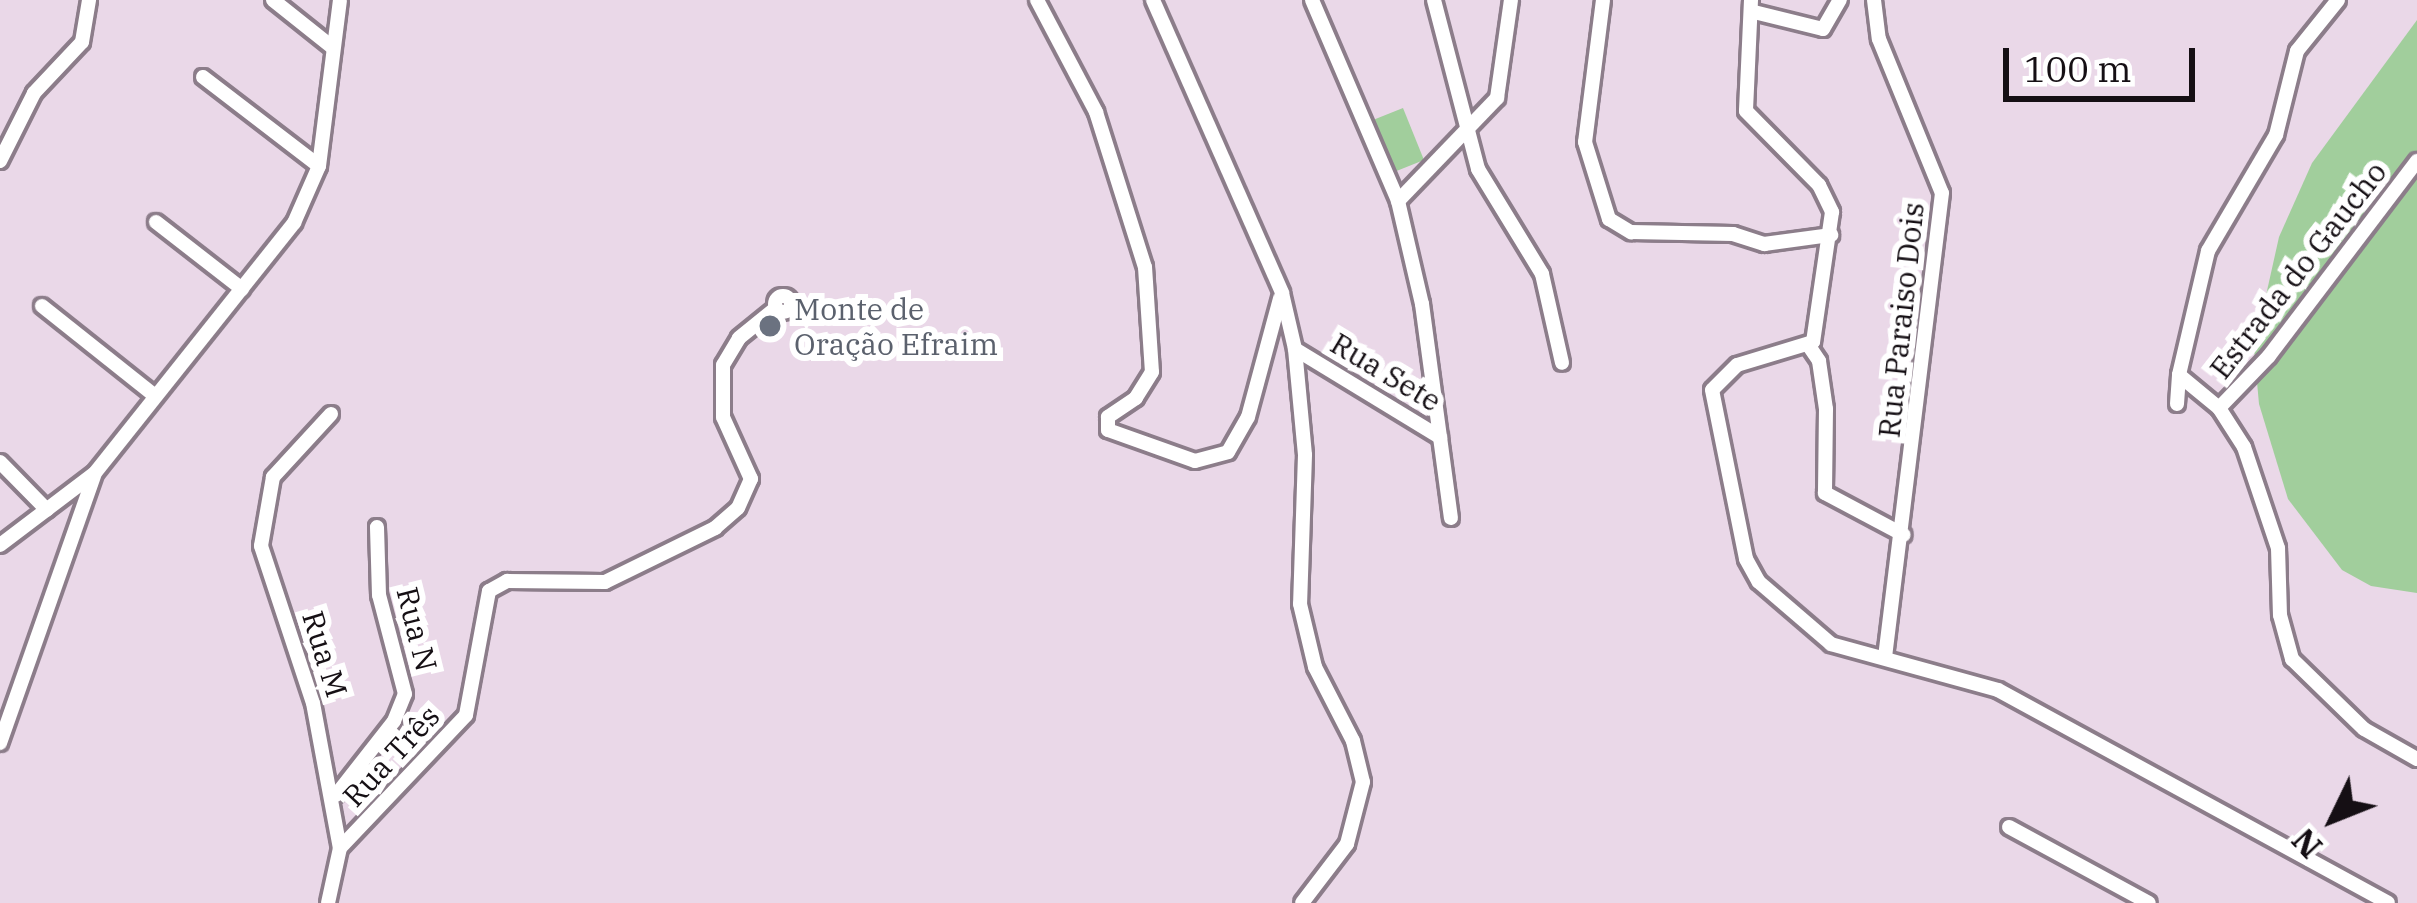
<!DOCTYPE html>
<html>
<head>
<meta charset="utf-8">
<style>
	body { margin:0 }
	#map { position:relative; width:2417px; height:903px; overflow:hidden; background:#ead8e8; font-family:"IBM Plex Serif",serif }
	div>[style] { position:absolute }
	.green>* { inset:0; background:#a1ce9c; transform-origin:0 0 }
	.roads { filter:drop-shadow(3px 0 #8c7d8a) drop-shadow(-3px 0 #8c7d8a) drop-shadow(0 3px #8c7d8a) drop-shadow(0 -3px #8c7d8a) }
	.minor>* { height:14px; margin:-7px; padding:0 7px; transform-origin:7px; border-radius:7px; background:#fff }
	.minor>.ring { margin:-7px; padding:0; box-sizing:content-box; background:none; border:14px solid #fff; border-radius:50% }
	.dots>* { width:33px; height:33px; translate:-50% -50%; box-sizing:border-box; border:6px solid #fff; border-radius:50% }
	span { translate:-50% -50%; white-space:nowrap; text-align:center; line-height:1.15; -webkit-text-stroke:12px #fff; paint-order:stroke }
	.street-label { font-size:30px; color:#150f14 }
	.worship-label { font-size:30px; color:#5b616d }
	.left { translate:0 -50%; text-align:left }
	.north { position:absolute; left:2273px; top:759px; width:120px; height:120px; -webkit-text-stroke:9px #fff; paint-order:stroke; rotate:227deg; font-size:33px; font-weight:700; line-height:48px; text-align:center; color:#150f14 }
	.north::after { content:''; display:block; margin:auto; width:42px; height:54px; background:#150f14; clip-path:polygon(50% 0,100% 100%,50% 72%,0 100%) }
	.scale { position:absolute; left:2003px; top:48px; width:192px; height:54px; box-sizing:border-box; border:6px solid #150f14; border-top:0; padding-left:15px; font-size:36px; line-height:42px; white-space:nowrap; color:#150f14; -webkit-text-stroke:9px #fff; paint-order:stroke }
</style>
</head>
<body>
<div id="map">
	<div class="green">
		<div style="clip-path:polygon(2417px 20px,2417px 593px,2371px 586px,2342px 570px,2288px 499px,2259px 404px,2254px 349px,2279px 237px,2312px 163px)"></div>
		<div style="left:1403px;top:108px;width:56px;height:33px;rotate:68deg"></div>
	</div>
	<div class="roads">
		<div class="minor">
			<div style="left:273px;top:0;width:75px;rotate:38.5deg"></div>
			<div style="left:1037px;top:0;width:127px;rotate:62.2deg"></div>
			<div style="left:1096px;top:112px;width:163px;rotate:72.5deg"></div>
			<div style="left:1145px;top:267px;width:105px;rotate:86.2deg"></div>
			<div style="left:1152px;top:372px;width:31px;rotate:122deg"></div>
			<div style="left:1136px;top:398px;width:34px;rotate:146deg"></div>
			<div style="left:1108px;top:417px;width:13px;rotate:90deg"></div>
			<div style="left:1108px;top:430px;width:92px;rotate:19.6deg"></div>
			<div style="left:1195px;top:461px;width:34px;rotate:-15deg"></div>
			<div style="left:1228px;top:452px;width:40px;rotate:-60.3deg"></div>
			<div style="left:1248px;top:417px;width:123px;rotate:-74.9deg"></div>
			<div style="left:1153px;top:0;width:320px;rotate:66.2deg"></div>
			<div style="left:1282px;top:293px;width:57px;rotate:76.9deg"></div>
			<div style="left:1295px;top:349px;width:106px;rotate:84.6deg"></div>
			<div style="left:1305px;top:455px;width:149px;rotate:91.9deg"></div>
			<div style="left:1300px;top:604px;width:65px;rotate:76.6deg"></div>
			<div style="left:1315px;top:667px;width:83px;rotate:62.8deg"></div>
			<div style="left:1353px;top:741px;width:42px;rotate:76.3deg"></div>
			<div style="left:1363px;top:782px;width:64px;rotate:104.5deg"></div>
			<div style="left:1347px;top:844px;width:74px;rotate:127.3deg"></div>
			<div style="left:1312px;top:0;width:219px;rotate:66.8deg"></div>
			<div style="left:1398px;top:201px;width:106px;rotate:76.9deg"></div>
			<div style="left:1422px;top:304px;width:216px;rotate:82.3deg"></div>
			<div style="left:1434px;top:0;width:175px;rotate:75.4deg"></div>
			<div style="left:1478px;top:169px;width:123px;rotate:58.6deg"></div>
			<div style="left:1542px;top:274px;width:91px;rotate:77.3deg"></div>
			<div style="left:1603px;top:0;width:143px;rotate:97.2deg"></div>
			<div style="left:1585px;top:142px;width:81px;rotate:72.7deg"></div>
			<div style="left:1609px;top:219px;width:26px;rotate:31deg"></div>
			<div style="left:1631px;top:232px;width:102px;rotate:1.1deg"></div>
			<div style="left:1733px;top:234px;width:33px;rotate:18deg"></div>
			<div style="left:1764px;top:244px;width:68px;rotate:-7.7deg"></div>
			<div style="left:1751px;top:0;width:111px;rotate:92.6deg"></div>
			<div style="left:1746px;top:111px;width:104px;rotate:45.4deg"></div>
			<div style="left:1819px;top:185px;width:30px;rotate:64deg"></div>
			<div style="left:1832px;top:212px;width:131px;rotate:98.3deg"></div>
			<div style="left:1813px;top:342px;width:79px;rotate:163.2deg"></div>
			<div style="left:1737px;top:365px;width:35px;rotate:135deg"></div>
			<div style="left:1712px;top:390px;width:172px;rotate:78.6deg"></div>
			<div style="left:1746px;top:559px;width:26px;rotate:61deg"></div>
			<div style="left:1759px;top:582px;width:95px;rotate:40.7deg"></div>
			<div style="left:1831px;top:644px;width:173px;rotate:15.4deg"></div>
			<div style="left:1998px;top:690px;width:444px;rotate:28.6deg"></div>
			<div style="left:1874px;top:0;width:39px;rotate:83deg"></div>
			<div style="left:1879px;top:39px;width:166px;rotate:67.8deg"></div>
			<div style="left:1942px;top:193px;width:467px;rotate:97deg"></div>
			<div style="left:2338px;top:0;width:65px;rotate:128.8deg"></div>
			<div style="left:2297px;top:51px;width:87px;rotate:104deg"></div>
			<div style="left:2276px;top:135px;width:134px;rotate:120.4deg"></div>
			<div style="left:2208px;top:251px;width:127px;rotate:103.2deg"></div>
			<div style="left:2179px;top:375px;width:52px;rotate:39.5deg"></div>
			<div style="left:2219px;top:408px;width:46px;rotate:57.3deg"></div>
			<div style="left:2244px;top:447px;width:107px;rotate:71.4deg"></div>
			<div style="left:2278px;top:548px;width:67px;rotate:88.3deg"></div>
			<div style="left:2280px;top:615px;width:46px;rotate:74.7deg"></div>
			<div style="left:2292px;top:659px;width:100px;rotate:44.2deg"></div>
			<div style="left:2364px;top:729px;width:61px;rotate:29.5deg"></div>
			<div style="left:1754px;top:12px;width:71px;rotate:13.8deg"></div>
			<div style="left:1823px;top:29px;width:34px;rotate:-60deg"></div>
			<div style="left:203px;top:77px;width:146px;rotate:37.5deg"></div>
			<div style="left:0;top:161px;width:76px;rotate:-63.4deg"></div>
			<div style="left:34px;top:93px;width:70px;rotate:-46.7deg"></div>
			<div style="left:82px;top:42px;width:43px;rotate:-80.5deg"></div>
			<div style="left:1398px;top:201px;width:143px;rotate:-46.1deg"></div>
			<div style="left:1497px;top:98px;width:99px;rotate:-81.9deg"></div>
			<div style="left:156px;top:222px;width:109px;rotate:37.9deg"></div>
			<div class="ring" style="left:775px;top:296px;width:2px;height:2px"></div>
			<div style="left:42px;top:306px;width:144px;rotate:38.5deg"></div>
			<div style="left:1809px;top:346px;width:18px;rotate:56deg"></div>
			<div style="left:1819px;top:361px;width:49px;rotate:81.7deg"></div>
			<div style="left:1826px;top:409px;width:84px;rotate:90.7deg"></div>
			<div style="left:1825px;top:493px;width:89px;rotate:28deg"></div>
			<div style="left:1295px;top:349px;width:170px;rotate:31.3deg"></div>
			<div style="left:2177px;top:404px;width:29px;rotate:-86deg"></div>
			<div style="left:2219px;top:408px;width:72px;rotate:-46.1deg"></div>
			<div style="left:2269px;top:356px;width:245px;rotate:-52.8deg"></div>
			<div style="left:331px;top:414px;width:86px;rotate:132.6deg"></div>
			<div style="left:273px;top:477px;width:70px;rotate:99.9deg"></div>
			<div style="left:261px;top:546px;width:165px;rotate:71.7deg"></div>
			<div style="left:313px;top:703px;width:147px;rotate:79.5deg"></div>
			<div style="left:0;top:462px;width:67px;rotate:45.6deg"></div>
			<div style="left:0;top:545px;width:119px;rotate:-37.2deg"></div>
			<div style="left:95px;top:473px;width:320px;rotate:-51.5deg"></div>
			<div style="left:294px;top:223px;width:62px;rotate:-66.3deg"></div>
			<div style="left:319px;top:166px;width:167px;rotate:-82.8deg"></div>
			<div style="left:0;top:743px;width:283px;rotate:-70.6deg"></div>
			<div style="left:336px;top:795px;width:94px;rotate:-51.9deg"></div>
			<div style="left:394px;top:721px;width:29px;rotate:-68deg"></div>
			<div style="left:405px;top:694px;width:102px;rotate:-104.7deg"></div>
			<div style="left:379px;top:595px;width:68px;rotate:-91.7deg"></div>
			<div style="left:2009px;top:827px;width:159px;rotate:28.5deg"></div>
			<div style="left:328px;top:903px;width:56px;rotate:-77.7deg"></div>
			<div style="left:340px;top:848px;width:183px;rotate:-46.5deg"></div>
			<div style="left:466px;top:715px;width:126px;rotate:-79.5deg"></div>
			<div style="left:489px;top:591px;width:21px;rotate:-29deg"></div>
			<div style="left:507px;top:581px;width:98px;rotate:0.6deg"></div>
			<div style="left:605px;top:582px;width:123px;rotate:-26.1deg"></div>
			<div style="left:715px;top:528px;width:30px;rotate:-41deg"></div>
			<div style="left:738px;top:508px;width:32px;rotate:-66deg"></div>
			<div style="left:751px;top:479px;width:68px;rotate:-114.3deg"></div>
			<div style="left:723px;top:417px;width:52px;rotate:-90deg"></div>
			<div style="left:723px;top:365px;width:31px;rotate:-59deg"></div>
			<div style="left:739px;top:338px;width:48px;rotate:-39deg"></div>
		</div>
	</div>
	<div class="dots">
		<div style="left:770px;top:326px;background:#6b7280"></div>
	</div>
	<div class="street-label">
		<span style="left:2298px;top:270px;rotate:-52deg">Estrada do Gaucho</span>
		<span style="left:1901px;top:320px;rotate:-84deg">Rua Paraiso Dois</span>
		<span style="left:1386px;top:372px;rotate:31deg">Rua Sete</span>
		<span style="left:417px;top:629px;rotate:76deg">Rua N</span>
		<span style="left:325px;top:654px;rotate:73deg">Rua M</span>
		<span style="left:391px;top:756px;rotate:-47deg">Rua Três</span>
	</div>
	<div class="worship-label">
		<span class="left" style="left:794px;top:326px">Monte de<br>Oração Efraim</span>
	</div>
	<div class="north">N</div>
	<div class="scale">100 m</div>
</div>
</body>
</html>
